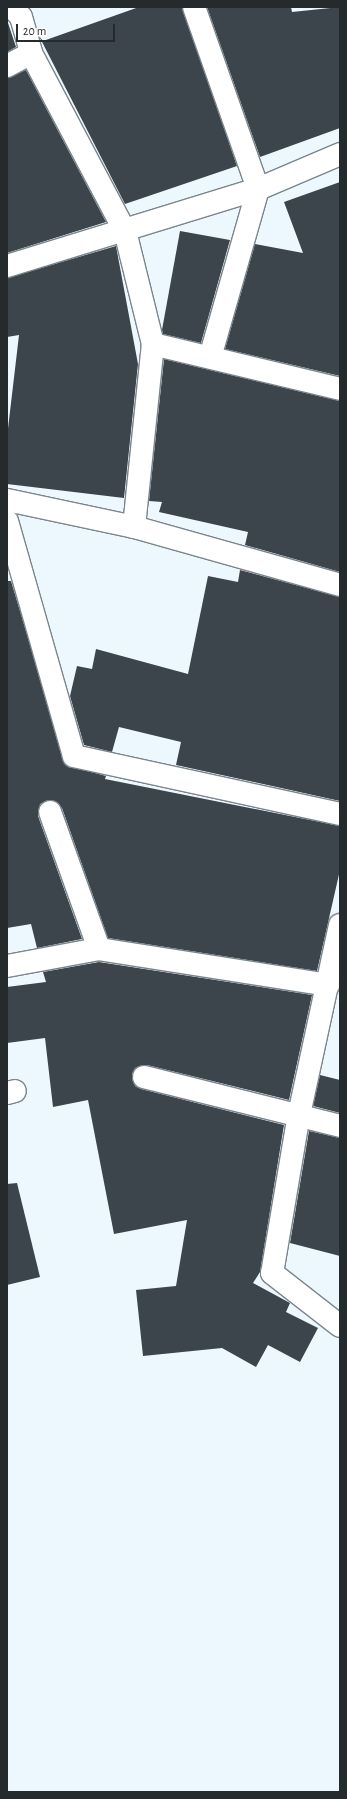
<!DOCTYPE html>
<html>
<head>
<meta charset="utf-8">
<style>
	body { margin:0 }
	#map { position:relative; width:347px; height:1799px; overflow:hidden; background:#edf8fe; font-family:"Alegreya Sans",sans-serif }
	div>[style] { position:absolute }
	.building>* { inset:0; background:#3b454b }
	.roads { filter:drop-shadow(1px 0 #7a858c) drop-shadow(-1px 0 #7a858c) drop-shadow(0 1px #7a858c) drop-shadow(0 -1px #7a858c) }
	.minor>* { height:22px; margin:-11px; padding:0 11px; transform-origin:11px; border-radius:11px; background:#fff }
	span { translate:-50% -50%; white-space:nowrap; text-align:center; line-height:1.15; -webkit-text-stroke:4px #fff; paint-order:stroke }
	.frame { position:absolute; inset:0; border:8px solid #252a2c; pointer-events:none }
	.scale { position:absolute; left:16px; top:24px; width:99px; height:18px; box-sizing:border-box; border:2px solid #252a2c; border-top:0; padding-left:5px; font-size:12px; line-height:14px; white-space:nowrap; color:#252a2c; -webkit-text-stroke:3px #fff; paint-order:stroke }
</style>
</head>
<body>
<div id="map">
	<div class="building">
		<div style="clip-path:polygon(139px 7px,182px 7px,237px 166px,125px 204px,39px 36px,43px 41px)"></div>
		<div style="clip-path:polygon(207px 7px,291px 7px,292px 12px,340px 7px,340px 128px,260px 157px)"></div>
		<div style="clip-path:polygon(7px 20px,16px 47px,7px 52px)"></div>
		<div style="clip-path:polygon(26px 70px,106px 222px,7px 253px,7px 78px)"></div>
		<div style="clip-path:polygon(340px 182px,340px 376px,225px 349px,255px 244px,303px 253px,284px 202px)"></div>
		<div style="clip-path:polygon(180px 231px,230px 240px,201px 343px,163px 334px,162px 330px)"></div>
		<div style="clip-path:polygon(116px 246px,138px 364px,124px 498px,7px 484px,7px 437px,19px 335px,7px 337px,7px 278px)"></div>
		<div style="clip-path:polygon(164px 359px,340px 401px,340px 572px,245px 545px,248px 532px,159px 512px,162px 502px,149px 501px)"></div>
		<div style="clip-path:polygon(240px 570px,340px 597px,340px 801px,176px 765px,181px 742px,119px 727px,112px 752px,84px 745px,70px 696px,77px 666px,92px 669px,96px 649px,188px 674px,208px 576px,238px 582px)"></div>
		<div style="clip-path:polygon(7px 581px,11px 581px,66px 765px,106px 776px,105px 779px,340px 826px,340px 870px,317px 971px,108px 938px,62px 808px,52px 800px,40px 804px,38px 816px,82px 939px,37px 948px,31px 924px,7px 928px)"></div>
		<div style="clip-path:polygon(99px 962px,312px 995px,289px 1100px,147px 1065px,135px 1068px,132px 1074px,135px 1086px,141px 1089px,284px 1125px,260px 1272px,253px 1283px,290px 1303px,286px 1312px,318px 1328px,300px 1362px,268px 1345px,256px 1367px,222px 1348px,143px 1356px,136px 1290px,176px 1286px,187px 1220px,114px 1234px,88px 1100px,53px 1107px,45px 1038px,7px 1043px,7px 987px,46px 982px,43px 972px)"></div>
		<div style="clip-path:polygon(320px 1075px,340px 1080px,340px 1113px,313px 1106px)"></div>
		<div style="clip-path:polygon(309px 1131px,340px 1138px,340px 1256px,290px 1243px)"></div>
		<div style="clip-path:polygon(17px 1183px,40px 1277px,7px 1285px,7px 1184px)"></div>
	</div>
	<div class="roads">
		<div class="minor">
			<div style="left:12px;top:7px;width:13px;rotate:48deg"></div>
			<div style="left:21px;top:17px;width:37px;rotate:74deg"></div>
			<div style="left:194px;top:7px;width:193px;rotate:70.6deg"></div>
			<div style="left:258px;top:189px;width:175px;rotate:105.9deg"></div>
			<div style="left:7px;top:66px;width:27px;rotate:-28deg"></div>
			<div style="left:31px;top:53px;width:201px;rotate:62.2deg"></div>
			<div style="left:125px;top:231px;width:116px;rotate:76.1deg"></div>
			<div style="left:153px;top:344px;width:192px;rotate:13.5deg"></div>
			<div style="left:7px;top:266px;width:263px;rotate:-17.1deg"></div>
			<div style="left:258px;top:189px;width:89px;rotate:-23.1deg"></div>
			<div style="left:7px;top:500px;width:130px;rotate:12deg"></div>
			<div style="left:134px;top:527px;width:214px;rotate:15.7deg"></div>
			<div style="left:7px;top:521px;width:244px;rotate:74.1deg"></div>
			<div style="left:74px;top:756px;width:272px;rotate:12.3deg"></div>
			<div style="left:134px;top:527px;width:184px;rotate:-84.1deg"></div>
			<div style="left:50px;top:812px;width:145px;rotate:70.3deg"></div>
			<div style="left:340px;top:925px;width:193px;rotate:102.2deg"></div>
			<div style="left:299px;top:1114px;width:161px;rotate:99.6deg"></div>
			<div style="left:272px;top:1273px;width:86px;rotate:37.9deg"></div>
			<div style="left:7px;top:966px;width:94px;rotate:-10.5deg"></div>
			<div style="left:99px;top:949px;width:232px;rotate:8.9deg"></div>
			<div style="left:144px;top:1077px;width:202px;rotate:14deg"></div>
			<div style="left:7px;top:1093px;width:8px;rotate:-14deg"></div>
		</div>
	</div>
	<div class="frame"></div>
	<div class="scale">20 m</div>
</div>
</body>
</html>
